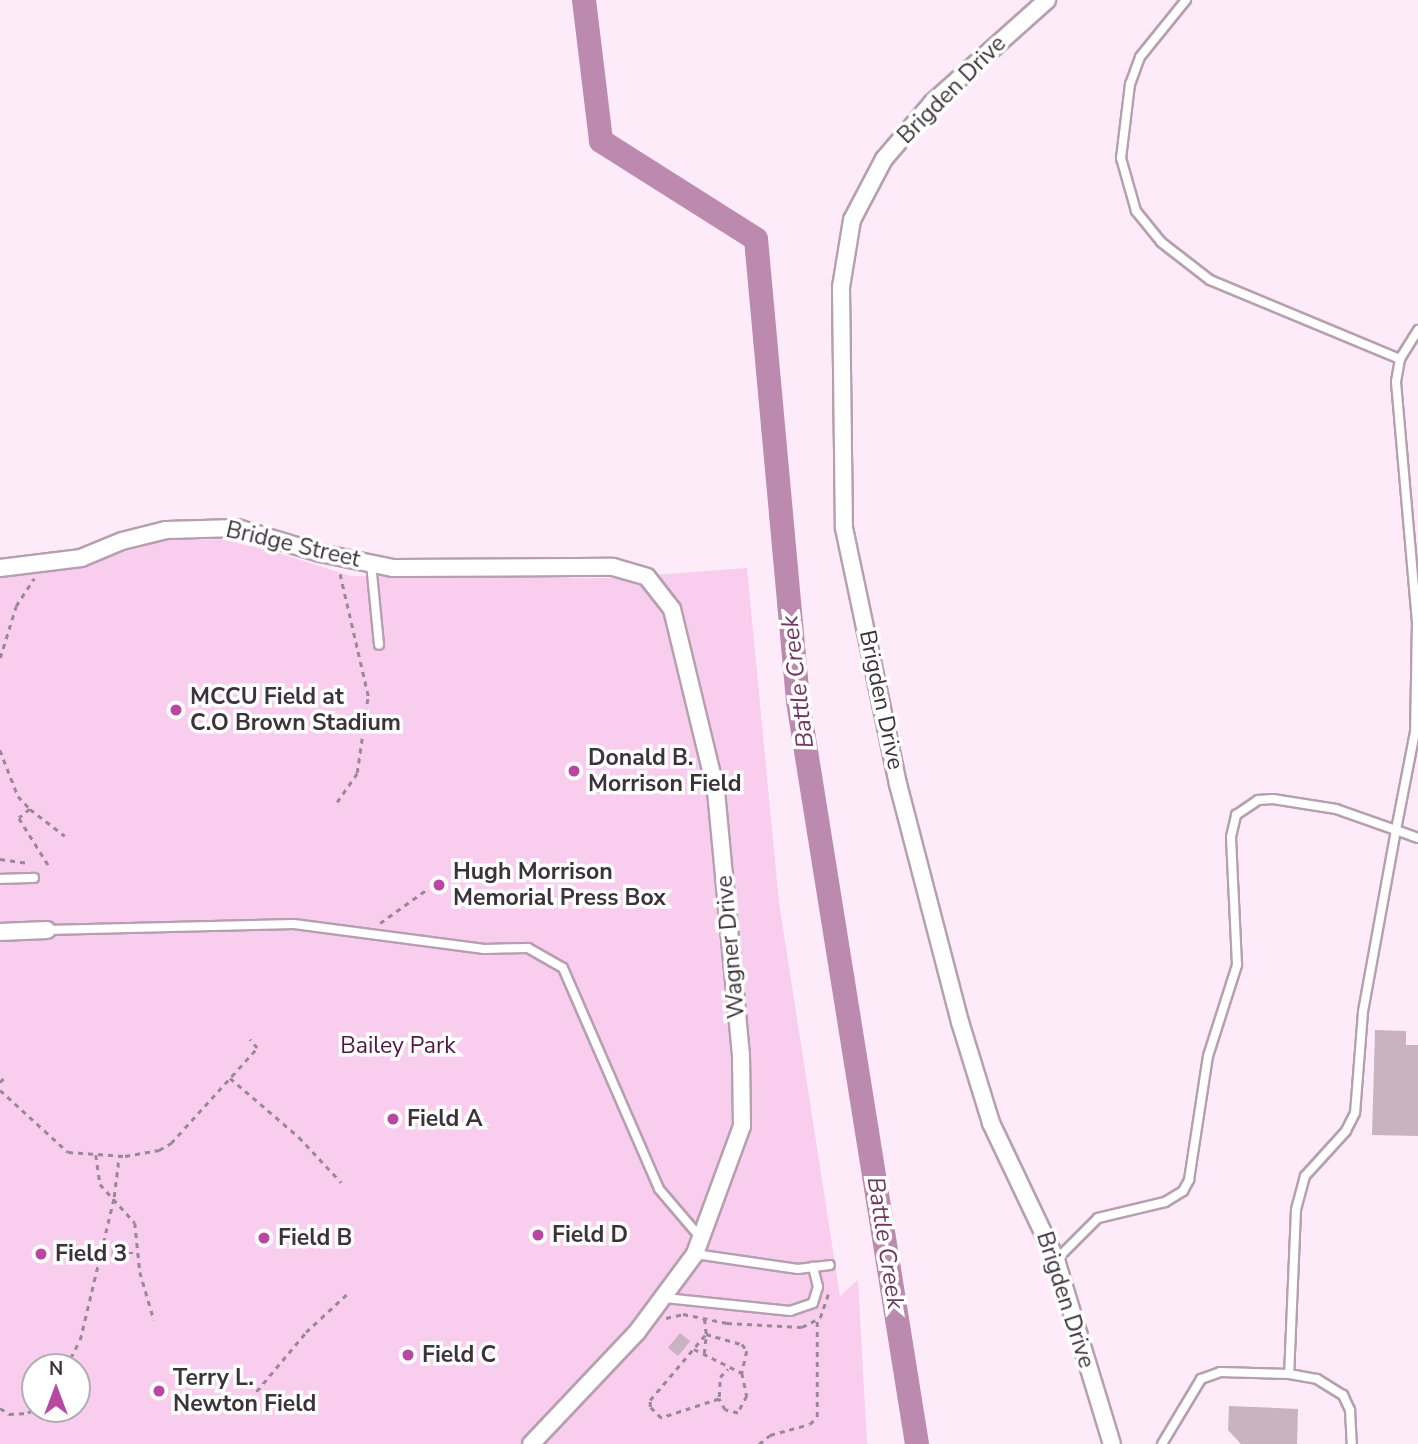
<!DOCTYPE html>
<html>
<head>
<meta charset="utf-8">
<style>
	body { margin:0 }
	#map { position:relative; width:1418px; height:1444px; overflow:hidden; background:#feebf9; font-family:"Nunito Sans",sans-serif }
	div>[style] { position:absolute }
	.green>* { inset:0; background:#f9cded }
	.river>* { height:24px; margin:-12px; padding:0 12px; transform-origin:12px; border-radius:12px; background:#bb8aae }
	.building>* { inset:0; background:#c9b2c2; transform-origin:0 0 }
	.path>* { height:2.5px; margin-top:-1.25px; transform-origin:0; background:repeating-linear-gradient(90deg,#988a94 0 5px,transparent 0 10px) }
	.roads { filter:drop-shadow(2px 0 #b6a0af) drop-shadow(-2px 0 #b6a0af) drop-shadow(0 2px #b6a0af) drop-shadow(0 -2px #b6a0af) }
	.lane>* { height:8px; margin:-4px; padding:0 4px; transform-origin:4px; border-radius:4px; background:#fff }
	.street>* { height:16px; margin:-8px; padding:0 8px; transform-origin:8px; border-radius:8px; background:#fff }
	.dots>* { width:19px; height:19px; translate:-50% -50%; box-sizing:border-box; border:4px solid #fff; border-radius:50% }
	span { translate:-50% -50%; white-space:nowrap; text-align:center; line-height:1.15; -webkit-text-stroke:7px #fff; paint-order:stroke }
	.street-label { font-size:23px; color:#3c333a }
	.poi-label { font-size:23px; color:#3c333a; font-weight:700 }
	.left { translate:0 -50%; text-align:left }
	.park-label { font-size:23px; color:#521747 }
	.water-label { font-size:24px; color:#713564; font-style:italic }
	.north { position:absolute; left:21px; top:1353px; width:70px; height:70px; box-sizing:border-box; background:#fff; border:2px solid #b1adb0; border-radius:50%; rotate:0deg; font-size:19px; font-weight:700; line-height:28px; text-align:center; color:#3c333a }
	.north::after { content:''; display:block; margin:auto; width:24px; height:32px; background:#b947a2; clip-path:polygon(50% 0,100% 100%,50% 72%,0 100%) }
</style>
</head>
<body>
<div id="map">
	<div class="green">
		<div style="clip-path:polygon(evenodd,235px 539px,350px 576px,614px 578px,747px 568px,779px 903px,840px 1296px,858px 1280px,867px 1444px,0 1444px,0 576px,94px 561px,164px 540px,235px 539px,35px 1367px,77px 1367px,77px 1409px,35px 1409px,35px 1367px)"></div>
	</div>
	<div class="river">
		<div style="left:584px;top:0;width:142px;rotate:83.1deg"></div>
		<div style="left:601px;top:141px;width:183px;rotate:32.3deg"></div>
		<div style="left:756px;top:239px;width:464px;rotate:84.8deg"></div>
		<div style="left:798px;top:701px;width:752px;rotate:80.9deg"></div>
	</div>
	<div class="building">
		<div style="clip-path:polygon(1375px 1030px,1406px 1031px,1406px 1045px,1418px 1045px,1418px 1136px,1372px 1135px)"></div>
		<div style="left:112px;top:1245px;width:15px;height:15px;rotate:4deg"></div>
		<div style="left:680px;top:1333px;width:13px;height:19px;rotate:39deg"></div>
		<div style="clip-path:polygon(1229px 1406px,1298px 1409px,1297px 1444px,1241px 1444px,1228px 1430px)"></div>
	</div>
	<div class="path">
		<div style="left:0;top:658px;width:54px;rotate:-72.9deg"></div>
		<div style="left:16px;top:606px;width:33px;rotate:-57deg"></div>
		<div style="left:0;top:750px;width:49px;rotate:68.6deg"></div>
		<div style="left:18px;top:796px;width:18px;rotate:47deg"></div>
		<div style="left:30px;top:809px;width:14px;rotate:141deg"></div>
		<div style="left:19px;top:818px;width:57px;rotate:58deg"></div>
		<div style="left:337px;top:802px;width:35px;rotate:-55deg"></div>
		<div style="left:357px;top:773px;width:78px;rotate:-81.9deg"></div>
		<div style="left:368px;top:696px;width:129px;rotate:-103deg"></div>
		<div style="left:30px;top:809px;width:44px;rotate:37.6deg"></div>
		<div style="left:0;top:859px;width:27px;rotate:8deg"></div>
		<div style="left:380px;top:923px;width:57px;rotate:-35.7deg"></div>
		<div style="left:230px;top:1078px;width:91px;rotate:40.5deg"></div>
		<div style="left:299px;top:1137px;width:62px;rotate:47deg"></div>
		<div style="left:0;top:1082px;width:6px;rotate:-45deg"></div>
		<div style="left:0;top:1090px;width:92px;rotate:42.4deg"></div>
		<div style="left:68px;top:1152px;width:57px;rotate:4deg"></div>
		<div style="left:125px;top:1156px;width:35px;rotate:-10deg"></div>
		<div style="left:159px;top:1150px;width:14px;rotate:-30deg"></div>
		<div style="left:171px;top:1143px;width:128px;rotate:-47.8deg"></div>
		<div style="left:257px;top:1048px;width:11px;rotate:-131deg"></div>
		<div style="left:96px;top:1155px;width:29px;rotate:82deg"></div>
		<div style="left:100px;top:1184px;width:52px;rotate:48.1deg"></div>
		<div style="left:135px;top:1223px;width:49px;rotate:84.2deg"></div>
		<div style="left:140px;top:1272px;width:50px;rotate:73.7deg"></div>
		<div style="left:128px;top:1253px;width:9px"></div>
		<div style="left:666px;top:1318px;width:17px;rotate:-13deg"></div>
		<div style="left:683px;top:1314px;width:45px;rotate:11.6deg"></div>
		<div style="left:727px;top:1323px;width:75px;rotate:3.1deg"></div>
		<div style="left:802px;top:1327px;width:20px;rotate:-27deg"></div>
		<div style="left:820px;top:1318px;width:28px;rotate:-71deg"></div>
		<div style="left:694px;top:1349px;width:54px;rotate:26.6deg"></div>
		<div style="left:742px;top:1373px;width:24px;rotate:78deg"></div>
		<div style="left:747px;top:1396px;width:19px;rotate:118deg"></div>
		<div style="left:738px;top:1413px;width:13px;rotate:-167deg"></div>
		<div style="left:725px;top:1410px;width:13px;rotate:-119deg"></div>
		<div style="left:719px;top:1399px;width:61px;rotate:161.9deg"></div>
		<div style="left:661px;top:1418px;width:16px;rotate:-135deg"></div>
		<div style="left:650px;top:1407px;width:7px;rotate:-90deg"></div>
		<div style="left:650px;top:1400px;width:87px;rotate:-49.7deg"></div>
		<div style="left:706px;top:1334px;width:16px;rotate:-97deg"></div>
		<div style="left:704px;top:1354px;width:20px;rotate:-84deg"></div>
		<div style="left:706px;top:1334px;width:37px;rotate:16deg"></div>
		<div style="left:742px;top:1344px;width:9px;rotate:54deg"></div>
		<div style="left:747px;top:1351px;width:23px;rotate:103deg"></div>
		<div style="left:66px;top:1367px;width:30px;rotate:-63deg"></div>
		<div style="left:80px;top:1340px;width:147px;rotate:-76.6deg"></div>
		<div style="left:114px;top:1197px;width:41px;rotate:-83deg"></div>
		<div style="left:719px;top:1397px;width:20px;rotate:-87deg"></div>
		<div style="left:720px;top:1377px;width:11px;rotate:-45deg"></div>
		<div style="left:250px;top:1399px;width:87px;rotate:-50.1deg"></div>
		<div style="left:306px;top:1332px;width:56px;rotate:-42.8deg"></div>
		<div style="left:0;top:1408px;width:11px;rotate:34deg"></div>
		<div style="left:9px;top:1414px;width:19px;rotate:-3deg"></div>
		<div style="left:28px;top:1413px;width:9px;rotate:-41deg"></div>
		<div style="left:759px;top:1444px;width:14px;rotate:-39deg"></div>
		<div style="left:770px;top:1435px;width:41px;rotate:-15.4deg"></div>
		<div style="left:810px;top:1424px;width:10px;rotate:-45deg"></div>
		<div style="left:817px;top:1417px;width:96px;rotate:-90deg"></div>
	</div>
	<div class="roads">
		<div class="lane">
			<div style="left:1186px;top:0;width:73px;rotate:128.9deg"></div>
			<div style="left:1140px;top:57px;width:29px;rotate:110deg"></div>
			<div style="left:1130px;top:84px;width:75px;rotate:96.9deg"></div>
			<div style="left:1121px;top:158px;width:55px;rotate:74.2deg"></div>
			<div style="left:1136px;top:211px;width:40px;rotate:51deg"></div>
			<div style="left:1161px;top:242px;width:62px;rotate:37.8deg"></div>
			<div style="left:1210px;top:280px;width:206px;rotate:22.6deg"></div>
			<div style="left:1418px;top:330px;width:34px;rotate:122deg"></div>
			<div style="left:1400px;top:359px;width:23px;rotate:100deg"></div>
			<div style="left:1396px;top:382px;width:240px;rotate:85deg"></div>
			<div style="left:1417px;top:621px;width:111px;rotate:91deg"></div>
			<div style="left:1415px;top:732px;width:100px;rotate:101deg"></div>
			<div style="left:1396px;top:830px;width:23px;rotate:20deg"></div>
			<div style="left:371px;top:563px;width:82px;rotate:84.4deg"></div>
			<div style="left:0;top:879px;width:34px;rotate:-2deg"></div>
			<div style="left:47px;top:930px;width:247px;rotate:-1.4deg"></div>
			<div style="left:294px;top:924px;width:192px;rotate:7.5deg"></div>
			<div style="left:484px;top:949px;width:44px;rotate:-1.3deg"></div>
			<div style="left:528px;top:948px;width:40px;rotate:29.7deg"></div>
			<div style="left:563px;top:968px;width:241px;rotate:66.5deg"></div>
			<div style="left:659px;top:1189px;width:62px;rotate:49.6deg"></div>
			<div style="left:695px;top:1254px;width:104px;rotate:8.3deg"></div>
			<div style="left:798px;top:1269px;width:32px;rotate:-7deg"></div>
			<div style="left:1056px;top:1260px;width:59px;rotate:-45deg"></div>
			<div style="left:1098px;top:1218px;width:69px;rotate:-13.4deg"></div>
			<div style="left:1165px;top:1202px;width:21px;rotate:-31deg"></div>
			<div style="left:1183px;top:1191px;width:13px;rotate:-61deg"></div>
			<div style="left:1189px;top:1180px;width:125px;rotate:-81.3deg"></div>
			<div style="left:1208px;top:1056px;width:96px;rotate:-72.3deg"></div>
			<div style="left:1237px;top:965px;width:128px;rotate:-92.7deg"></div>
			<div style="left:1231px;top:837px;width:23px;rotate:-77deg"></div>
			<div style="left:1236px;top:815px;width:27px;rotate:-34deg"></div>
			<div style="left:1258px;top:800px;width:15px;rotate:-4deg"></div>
			<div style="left:1273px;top:799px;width:64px;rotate:9deg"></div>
			<div style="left:1336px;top:809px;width:64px;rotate:19.3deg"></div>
			<div style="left:1396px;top:830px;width:185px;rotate:100.3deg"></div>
			<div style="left:1363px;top:1012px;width:101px;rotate:94.5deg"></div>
			<div style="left:1355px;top:1113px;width:20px;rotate:117deg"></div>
			<div style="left:1346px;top:1131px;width:61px;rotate:132.3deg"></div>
			<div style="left:1305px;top:1176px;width:35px;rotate:105deg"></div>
			<div style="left:1296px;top:1210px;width:164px;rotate:92.4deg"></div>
			<div style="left:1289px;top:1374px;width:28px;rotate:10deg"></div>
			<div style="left:1317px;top:1379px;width:31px;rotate:32deg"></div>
			<div style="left:1343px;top:1395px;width:17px;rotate:65deg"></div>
			<div style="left:1350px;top:1410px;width:34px;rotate:87deg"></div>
			<div style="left:665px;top:1298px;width:126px;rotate:5.9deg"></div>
			<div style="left:790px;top:1311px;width:24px;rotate:-19deg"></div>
			<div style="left:813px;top:1303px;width:17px;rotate:-73deg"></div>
			<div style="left:818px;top:1287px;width:21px;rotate:-104deg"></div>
			<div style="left:1162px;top:1444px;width:76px;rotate:-59deg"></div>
			<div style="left:1201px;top:1379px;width:20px;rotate:-20deg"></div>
			<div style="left:1220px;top:1372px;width:69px;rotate:1.7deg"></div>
		</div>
		<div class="street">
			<div style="left:1047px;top:0;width:154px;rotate:138.2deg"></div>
			<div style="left:932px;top:103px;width:74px;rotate:130.6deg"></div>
			<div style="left:884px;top:159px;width:69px;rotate:117.7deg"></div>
			<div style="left:852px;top:220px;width:68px;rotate:99.3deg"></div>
			<div style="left:841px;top:287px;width:241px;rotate:89.3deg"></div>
			<div style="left:844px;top:528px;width:262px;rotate:78.1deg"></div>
			<div style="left:898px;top:784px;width:246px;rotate:75.4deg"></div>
			<div style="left:960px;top:1022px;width:106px;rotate:72.9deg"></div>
			<div style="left:991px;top:1123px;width:152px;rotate:64.6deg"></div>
			<div style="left:1056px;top:1260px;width:192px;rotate:73.1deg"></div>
			<div style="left:0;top:568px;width:82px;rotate:-7deg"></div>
			<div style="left:81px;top:558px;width:44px;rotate:-22.5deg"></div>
			<div style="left:122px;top:541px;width:45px;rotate:-14deg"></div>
			<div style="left:166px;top:530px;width:71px;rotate:-1.6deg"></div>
			<div style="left:237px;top:528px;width:87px;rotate:16.8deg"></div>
			<div style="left:320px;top:553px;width:75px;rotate:11.6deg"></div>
			<div style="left:393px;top:568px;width:220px;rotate:-0.3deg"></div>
			<div style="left:613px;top:567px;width:35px;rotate:16deg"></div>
			<div style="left:647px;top:577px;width:41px;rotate:52deg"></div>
			<div style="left:672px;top:609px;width:187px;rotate:76.4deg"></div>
			<div style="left:716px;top:791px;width:265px;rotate:84.6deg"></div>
			<div style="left:741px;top:1055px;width:71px;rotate:89.2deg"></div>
			<div style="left:742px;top:1126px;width:136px;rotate:110.2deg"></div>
			<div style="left:695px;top:1254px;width:97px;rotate:126.6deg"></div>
			<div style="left:637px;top:1332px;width:154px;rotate:133.4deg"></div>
			<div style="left:0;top:932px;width:47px;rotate:-2.4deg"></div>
		</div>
	</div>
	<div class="dots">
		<div style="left:176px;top:710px;background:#b947a2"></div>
		<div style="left:574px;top:771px;background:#b947a2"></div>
		<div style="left:439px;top:885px;background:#b947a2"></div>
		<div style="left:393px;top:1119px;background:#b947a2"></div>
		<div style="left:538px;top:1235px;background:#b947a2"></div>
		<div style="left:264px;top:1238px;background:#b947a2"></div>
		<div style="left:41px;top:1254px;background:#b947a2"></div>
		<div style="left:408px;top:1355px;background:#b947a2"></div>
		<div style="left:159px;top:1391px;background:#b947a2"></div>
	</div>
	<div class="street-label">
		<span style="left:952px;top:90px;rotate:-45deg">Brigden Drive</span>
		<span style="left:293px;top:545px;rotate:13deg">Bridge Street</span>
		<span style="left:881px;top:700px;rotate:78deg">Brigden Drive</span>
		<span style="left:731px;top:947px;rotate:-95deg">Wagner Drive</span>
		<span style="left:1065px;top:1300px;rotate:72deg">Brigden Drive</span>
	</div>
	<div class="poi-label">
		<span class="left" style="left:190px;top:710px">MCCU Field at<br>C.O Brown Stadium</span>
		<span class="left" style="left:588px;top:771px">Donald B.<br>Morrison Field</span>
		<span class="left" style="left:453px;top:885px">Hugh Morrison<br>Memorial Press Box</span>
		<span class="left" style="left:407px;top:1119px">Field A</span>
		<span class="left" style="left:552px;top:1235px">Field D</span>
		<span class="left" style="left:278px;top:1238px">Field B</span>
		<span class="left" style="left:55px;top:1254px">Field 3</span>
		<span class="left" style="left:422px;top:1355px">Field C</span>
		<span class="left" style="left:173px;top:1391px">Terry L.<br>Newton Field</span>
	</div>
	<div class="park-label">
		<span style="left:398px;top:1046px">Bailey Park</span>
	</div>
	<div class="water-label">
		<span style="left:798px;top:682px;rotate:-97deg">Battle Creek</span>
		<span style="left:885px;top:1243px;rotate:81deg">Battle Creek</span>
	</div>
	<div class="north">N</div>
</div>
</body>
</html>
